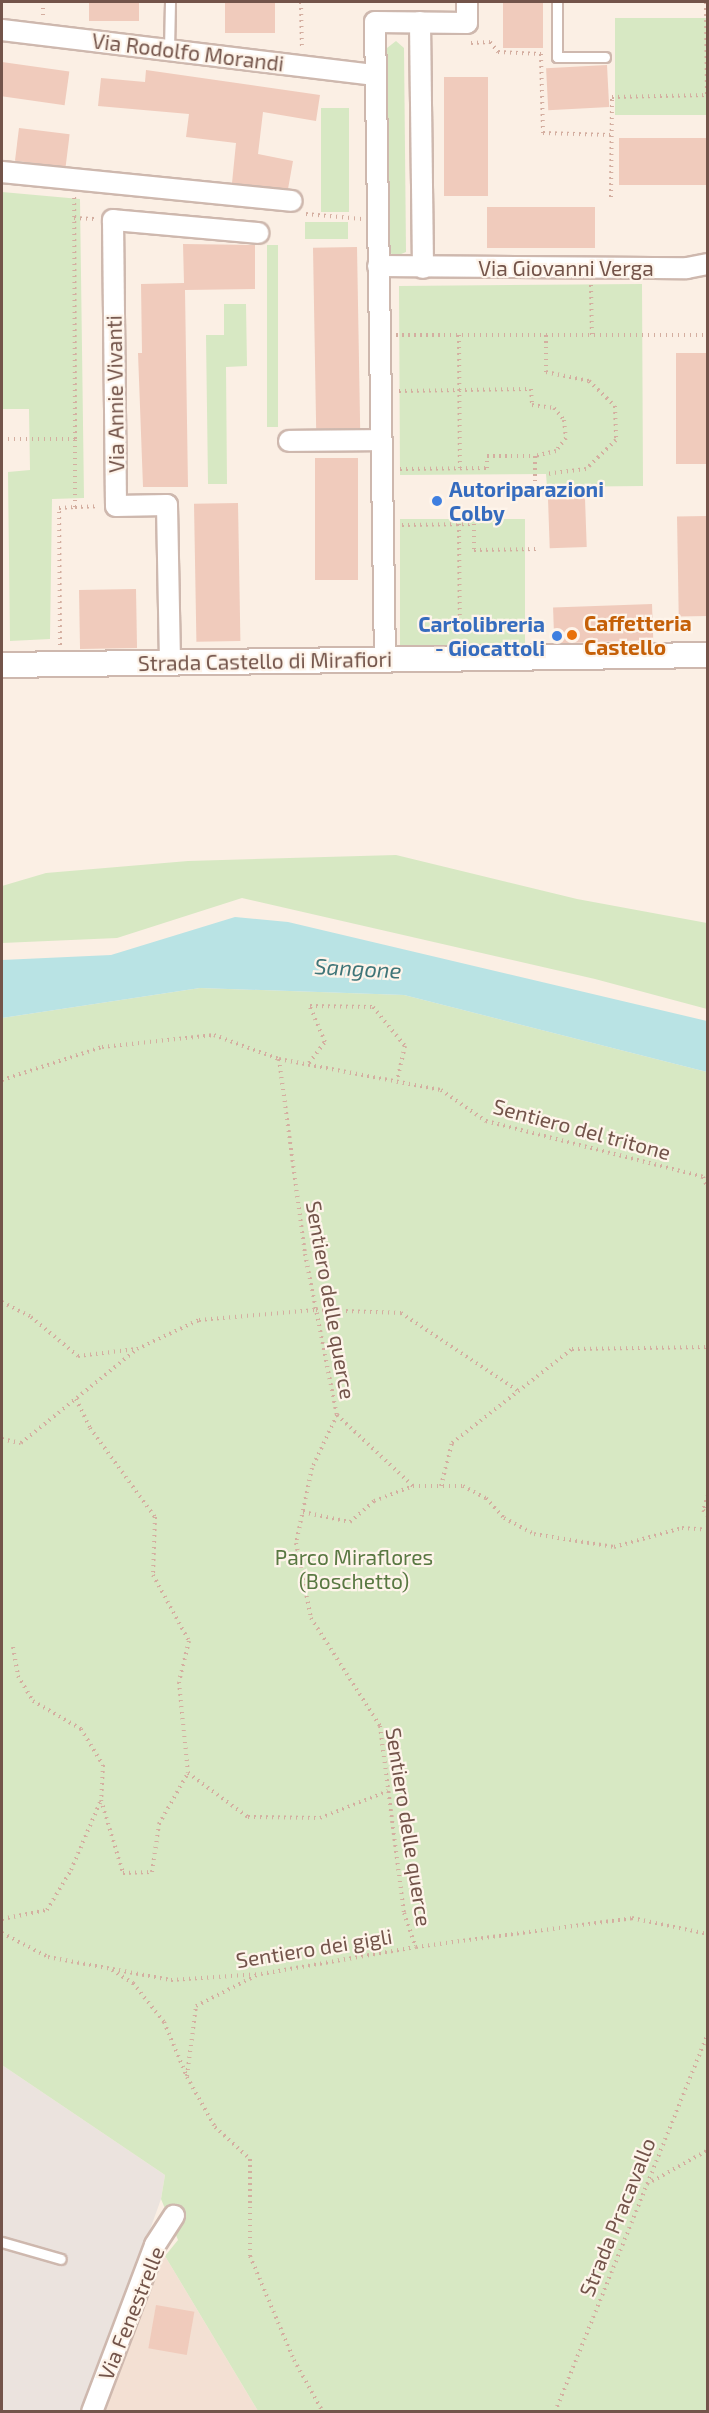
<!DOCTYPE html>
<html>
<head>
<meta charset="utf-8">
<style>
	body { margin:0 }
	#map { position:relative; width:709px; height:2413px; overflow:hidden; background:#fbefe4; font-family:"Exo 2",sans-serif }
	div>[style] { position:absolute }
	.residential>* { inset:0; background:#f3e0d3 }
	.industrial>* { inset:0; background:#ebe3de }
	.green>* { inset:0; background:#d7e8c3; transform-origin:0 0 }
	.water>* { inset:0; background:#b9e3e4 }
	.building>* { inset:0; background:#f0cbbc; transform-origin:0 0 }
	.path>* { height:4px; margin-top:-2px; transform-origin:0; background:repeating-linear-gradient(90deg,#d4aea0 0 1.5px,transparent 0 6px) }
	.roads { filter:drop-shadow(2px 0 #ceb8ae) drop-shadow(-2px 0 #ceb8ae) drop-shadow(0 2px #ceb8ae) drop-shadow(0 -2px #ceb8ae) }
	.service>* { height:9px; margin:-4.5px; padding:0 4.5px; transform-origin:4.5px; border-radius:4.5px; background:#fff }
	.minor>* { height:20px; margin:-10px; padding:0 10px; transform-origin:10px; border-radius:10px; background:#fff }
	.tertiary>* { height:24px; margin:-12px; padding:0 12px; transform-origin:12px; border-radius:12px; background:#fff }
	.dots>* { width:16px; height:16px; translate:-50% -50%; box-sizing:border-box; border:3px solid #fef4ea; border-radius:50% }
	span { translate:-50% -50%; white-space:nowrap; text-align:center; line-height:1.15; -webkit-text-stroke:4.5px #fef4ea; paint-order:stroke }
	.street-label { font-size:21px; color:#73544a }
	.shop-label { font-size:21px; color:#366cbe; font-weight:700 }
	.left { translate:0 -50%; text-align:left }
	.right { translate:-100% -50%; text-align:right }
	.food-label { font-size:21px; color:#c56008; font-weight:700 }
	.park-label { font-size:21px; color:#597842 }
	.water-label { font-size:22px; color:#3f7578; font-style:italic }
	.frame { position:absolute; inset:0; border:3px solid #73544a; pointer-events:none }
</style>
</head>
<body>
<div id="map">
	<div class="residential">
		<div style="clip-path:polygon(165px 2256px,258px 2411px,98px 2411px)"></div>
	</div>
	<div class="industrial">
		<div style="clip-path:polygon(2px 2065px,165px 2175px,161px 2199px,85px 2411px,2px 2411px)"></div>
	</div>
	<div class="green">
		<div style="left:615px;top:18px;width:92px;height:97px"></div>
		<div style="clip-path:polygon(396px 41px,404px 48px,406px 252px,394px 257px,390px 252px,387px 48px)"></div>
		<div style="left:321px;top:108px;width:28px;height:104px"></div>
		<div style="clip-path:polygon(2px 192px,80px 199px,84px 498px,52px 499px,50px 639px,10px 641px,8px 472px,30px 470px,29px 409px,2px 409px)"></div>
		<div style="left:348px;top:222px;width:17px;height:43px;rotate:90deg"></div>
		<div style="left:267px;top:245px;width:11px;height:182px"></div>
		<div style="clip-path:polygon(642px 284px,643px 486px,547px 487px,546px 474px,400px 475px,399px 286px)"></div>
		<div style="clip-path:polygon(224px 304px,246px 304px,247px 366px,226px 367px,227px 484px,208px 484px,206px 335px,224px 335px)"></div>
		<div style="left:525px;top:519px;width:129px;height:125px;rotate:90deg"></div>
		<div style="clip-path:polygon(396px 855px,577px 899px,707px 923px,707px 1009px,595px 979px,242px 898px,117px 938px,2px 943px,2px 886px,46px 873px,188px 861px)"></div>
		<div style="clip-path:polygon(200px 988px,404px 995px,707px 1072px,707px 2411px,258px 2411px,165px 2256px,178px 2240px,161px 2199px,165px 2175px,2px 2065px,2px 1018px)"></div>
	</div>
	<div class="water">
		<div style="clip-path:polygon(235px 917px,288px 922px,707px 1021px,707px 1072px,404px 995px,200px 988px,2px 1018px,2px 960px,111px 955px)"></div>
	</div>
	<div class="building">
		<div style="left:89px;top:2px;width:50px;height:19px"></div>
		<div style="left:225px;top:2px;width:50px;height:31px"></div>
		<div style="left:503px;top:2px;width:40px;height:46px"></div>
		<div style="left:2px;top:62px;width:68px;height:34px;rotate:8deg"></div>
		<div style="left:607px;top:65px;width:42px;height:61px;rotate:87deg"></div>
		<div style="clip-path:polygon(146px 70px,320px 95px,316px 121px,263px 112px,258px 154px,293px 161px,288px 189px,232px 183px,236px 143px,186px 137px,189px 114px,98px 106px,101px 78px,145px 82px)"></div>
		<div style="left:444px;top:77px;width:44px;height:119px"></div>
		<div style="left:19px;top:128px;width:51px;height:33px;rotate:7deg"></div>
		<div style="left:708px;top:138px;width:47px;height:89px;rotate:90deg"></div>
		<div style="left:595px;top:207px;width:41px;height:108px;rotate:90deg"></div>
		<div style="clip-path:polygon(183px 244px,255px 245px,255px 289px,185px 290px,188px 487px,143px 487px,138px 353px,142px 353px,141px 284px,184px 283px)"></div>
		<div style="left:357px;top:247px;width:181px;height:44px;rotate:89deg"></div>
		<div style="left:676px;top:353px;width:31px;height:111px"></div>
		<div style="left:358px;top:458px;width:122px;height:43px;rotate:90deg"></div>
		<div style="left:585px;top:498px;width:49px;height:37px;rotate:88deg"></div>
		<div style="left:238px;top:503px;width:138px;height:44px;rotate:89deg"></div>
		<div style="left:706px;top:516px;width:100px;height:29px;rotate:89deg"></div>
		<div style="left:136px;top:589px;width:59px;height:57px;rotate:89deg"></div>
		<div style="left:652px;top:604px;width:36px;height:99px;rotate:88deg"></div>
		<div style="left:156px;top:2305px;width:39px;height:44px;rotate:10deg"></div>
	</div>
	<div class="path">
		<div style="left:43px;top:2px;width:14px;rotate:90deg"></div>
		<div style="left:301px;top:2px;width:47px;rotate:88.8deg"></div>
		<div style="left:706px;top:2px;width:93px;rotate:89.4deg"></div>
		<div style="left:471px;top:43px;width:19px;rotate:-3deg"></div>
		<div style="left:490px;top:42px;width:13px;rotate:51deg"></div>
		<div style="left:498px;top:52px;width:43px;rotate:2.7deg"></div>
		<div style="left:541px;top:54px;width:79px;rotate:88.5deg"></div>
		<div style="left:543px;top:133px;width:67px;rotate:1.7deg"></div>
		<div style="left:611px;top:197px;width:100px;rotate:-89.4deg"></div>
		<div style="left:612px;top:97px;width:96px;rotate:-1.2deg"></div>
		<div style="left:306px;top:214px;width:56px;rotate:5.1deg"></div>
		<div style="left:74px;top:218px;width:20px;rotate:3deg"></div>
		<div style="left:591px;top:285px;width:50px;rotate:88.9deg"></div>
		<div style="left:396px;top:335px;width:312px"></div>
		<div style="left:459px;top:335px;width:133px;rotate:89.6deg"></div>
		<div style="left:546px;top:335px;width:37px;rotate:90deg"></div>
		<div style="left:546px;top:372px;width:44px;rotate:11.8deg"></div>
		<div style="left:589px;top:381px;width:36px;rotate:44deg"></div>
		<div style="left:615px;top:406px;width:34px;rotate:88deg"></div>
		<div style="left:616px;top:440px;width:42px;rotate:136deg"></div>
		<div style="left:586px;top:469px;width:39px;rotate:173deg"></div>
		<div style="left:399px;top:391px;width:132px;rotate:-0.9deg"></div>
		<div style="left:531px;top:389px;width:16px;rotate:86deg"></div>
		<div style="left:532px;top:405px;width:22px;rotate:8deg"></div>
		<div style="left:554px;top:408px;width:16px;rotate:50deg"></div>
		<div style="left:564px;top:420px;width:18px;rotate:84deg"></div>
		<div style="left:566px;top:438px;width:16px;rotate:128deg"></div>
		<div style="left:556px;top:451px;width:22px;rotate:167deg"></div>
		<div style="left:2px;top:439px;width:73px"></div>
		<div style="left:75px;top:439px;width:243px;rotate:-90.2deg"></div>
		<div style="left:400px;top:469px;width:87px;rotate:-0.7deg"></div>
		<div style="left:487px;top:468px;width:12px;rotate:-90deg"></div>
		<div style="left:487px;top:456px;width:48px"></div>
		<div style="left:535px;top:456px;width:40px;rotate:90deg"></div>
		<div style="left:75px;top:507px;width:23px;rotate:-2deg"></div>
		<div style="left:459px;top:524px;width:113px;rotate:89.5deg"></div>
		<div style="left:402px;top:525px;width:72px;rotate:-0.8deg"></div>
		<div style="left:474px;top:524px;width:26px;rotate:90deg"></div>
		<div style="left:474px;top:550px;width:62px;rotate:-0.9deg"></div>
		<div style="left:60px;top:645px;width:137px;rotate:-90.4deg"></div>
		<div style="left:59px;top:508px;width:16px;rotate:-4deg"></div>
		<div style="left:75px;top:507px;width:68px;rotate:-90deg"></div>
		<div style="left:279px;top:1059px;width:197px;rotate:82.4deg"></div>
		<div style="left:305px;top:1254px;width:164px;rotate:78.8deg"></div>
		<div style="left:337px;top:1415px;width:59px;rotate:115.3deg"></div>
		<div style="left:312px;top:1468px;width:77px;rotate:102deg"></div>
		<div style="left:296px;top:1543px;width:76px;rotate:78.7deg"></div>
		<div style="left:311px;top:1618px;width:128px;rotate:57.4deg"></div>
		<div style="left:380px;top:1726px;width:189px;rotate:82.7deg"></div>
		<div style="left:404px;top:1913px;width:36px;rotate:71deg"></div>
		<div style="left:309px;top:1063px;width:26px;rotate:-53deg"></div>
		<div style="left:325px;top:1042px;width:39px;rotate:-113deg"></div>
		<div style="left:310px;top:1006px;width:63px;rotate:0.9deg"></div>
		<div style="left:373px;top:1007px;width:50px;rotate:50.6deg"></div>
		<div style="left:405px;top:1046px;width:35px;rotate:103deg"></div>
		<div style="left:2px;top:1080px;width:105px;rotate:-18.3deg"></div>
		<div style="left:102px;top:1047px;width:113px;rotate:-6.1deg"></div>
		<div style="left:214px;top:1035px;width:69px;rotate:20.3deg"></div>
		<div style="left:279px;top:1059px;width:165px;rotate:10.8deg"></div>
		<div style="left:441px;top:1090px;width:55px;rotate:34.6deg"></div>
		<div style="left:486px;top:1121px;width:229px;rotate:14.4deg"></div>
		<div style="left:703px;top:1177px;width:12px;rotate:66deg"></div>
		<div style="left:2px;top:1302px;width:33px;rotate:27deg"></div>
		<div style="left:31px;top:1317px;width:61px;rotate:39.7deg"></div>
		<div style="left:78px;top:1356px;width:59px;rotate:-6.8deg"></div>
		<div style="left:76px;top:1399px;width:32px;rotate:64deg"></div>
		<div style="left:90px;top:1428px;width:110px;rotate:53.9deg"></div>
		<div style="left:155px;top:1517px;width:58px;rotate:92deg"></div>
		<div style="left:153px;top:1575px;width:75px;rotate:61.4deg"></div>
		<div style="left:189px;top:1641px;width:42px;rotate:103.7deg"></div>
		<div style="left:179px;top:1682px;width:91px;rotate:84.4deg"></div>
		<div style="left:188px;top:1773px;width:74px;rotate:36.3deg"></div>
		<div style="left:248px;top:1817px;width:72px;rotate:0.8deg"></div>
		<div style="left:320px;top:1818px;width:73px;rotate:-21.7deg"></div>
		<div style="left:337px;top:1415px;width:104px;rotate:43.1deg"></div>
		<div style="left:2px;top:1439px;width:19px;rotate:12deg"></div>
		<div style="left:21px;top:1443px;width:149px;rotate:-39deg"></div>
		<div style="left:137px;top:1349px;width:68px;rotate:-25.1deg"></div>
		<div style="left:199px;top:1320px;width:117px;rotate:-4.9deg"></div>
		<div style="left:316px;top:1310px;width:85px;rotate:2deg"></div>
		<div style="left:401px;top:1313px;width:143px;rotate:33.6deg"></div>
		<div style="left:441px;top:1486px;width:44px;rotate:-75.7deg"></div>
		<div style="left:452px;top:1443px;width:152px;rotate:-38.1deg"></div>
		<div style="left:572px;top:1349px;width:136px;rotate:-0.8deg"></div>
		<div style="left:708px;top:1495px;width:16px;rotate:108deg"></div>
		<div style="left:703px;top:1510px;width:8px;rotate:50deg"></div>
		<div style="left:303px;top:1512px;width:48px;rotate:12deg"></div>
		<div style="left:350px;top:1522px;width:32px;rotate:-41deg"></div>
		<div style="left:374px;top:1501px;width:42px;rotate:-21deg"></div>
		<div style="left:413px;top:1486px;width:50px"></div>
		<div style="left:463px;top:1486px;width:26px;rotate:28deg"></div>
		<div style="left:486px;top:1498px;width:27px;rotate:48deg"></div>
		<div style="left:504px;top:1518px;width:34px;rotate:28deg"></div>
		<div style="left:534px;top:1534px;width:81px;rotate:9.2deg"></div>
		<div style="left:614px;top:1547px;width:71px;rotate:-15.6deg"></div>
		<div style="left:682px;top:1528px;width:26px;rotate:4deg"></div>
		<div style="left:13px;top:1647px;width:29px;rotate:80deg"></div>
		<div style="left:18px;top:1676px;width:29px;rotate:59deg"></div>
		<div style="left:33px;top:1701px;width:56px;rotate:30.3deg"></div>
		<div style="left:81px;top:1729px;width:42px;rotate:58.6deg"></div>
		<div style="left:103px;top:1765px;width:35px;rotate:93deg"></div>
		<div style="left:2px;top:1919px;width:46px;rotate:-11.3deg"></div>
		<div style="left:47px;top:1910px;width:47px;rotate:-59deg"></div>
		<div style="left:71px;top:1870px;width:76px;rotate:-66.8deg"></div>
		<div style="left:101px;top:1800px;width:76px;rotate:73.2deg"></div>
		<div style="left:123px;top:1873px;width:29px;rotate:-2deg"></div>
		<div style="left:152px;top:1872px;width:49px;rotate:-81.7deg"></div>
		<div style="left:159px;top:1824px;width:59px;rotate:-60.4deg"></div>
		<div style="left:2px;top:1933px;width:52px;rotate:27.6deg"></div>
		<div style="left:48px;top:1957px;width:125px;rotate:10.6deg"></div>
		<div style="left:171px;top:1980px;width:90px;rotate:-3.8deg"></div>
		<div style="left:261px;top:1974px;width:157px;rotate:-9.9deg"></div>
		<div style="left:416px;top:1947px;width:218px;rotate:-7.6deg"></div>
		<div style="left:632px;top:1918px;width:78px;rotate:11.9deg"></div>
		<div style="left:112px;top:1970px;width:25px;rotate:32deg"></div>
		<div style="left:133px;top:1983px;width:50px;rotate:51.5deg"></div>
		<div style="left:164px;top:2022px;width:60px;rotate:67.3deg"></div>
		<div style="left:187px;top:2077px;width:57px;rotate:60.8deg"></div>
		<div style="left:215px;top:2127px;width:47px;rotate:42.4deg"></div>
		<div style="left:250px;top:2159px;width:97px;rotate:90deg"></div>
		<div style="left:250px;top:2256px;width:113px;rotate:67.1deg"></div>
		<div style="left:294px;top:2360px;width:60px;rotate:60.9deg"></div>
		<div style="left:187px;top:2076px;width:71px;rotate:-82.7deg"></div>
		<div style="left:196px;top:2006px;width:68px;rotate:-26.9deg"></div>
		<div style="left:647px;top:2184px;width:70px;rotate:-29.1deg"></div>
		<div style="left:555px;top:2412px;width:408px;rotate:-68deg"></div>
	</div>
	<div class="roads">
		<div class="service">
			<div style="left:557px;top:2px;width:55px;rotate:90deg"></div>
			<div style="left:557px;top:57px;width:48px"></div>
			<div style="left:169px;top:50px;width:48px;rotate:-88.8deg"></div>
			<div style="left:2px;top:2242px;width:61px;rotate:16.1deg"></div>
		</div>
		<div class="minor">
			<div style="left:420px;top:22px;width:246px;rotate:89.3deg"></div>
			<div style="left:2px;top:30px;width:376px;rotate:6.9deg"></div>
			<div style="left:2px;top:172px;width:291px;rotate:5.7deg"></div>
			<div style="left:378px;top:266px;width:309px;rotate:0.4deg"></div>
			<div style="left:687px;top:268px;width:21px;rotate:-11deg"></div>
			<div style="left:289px;top:441px;width:92px;rotate:-0.6deg"></div>
			<div style="left:385px;top:660px;width:638px;rotate:-90.9deg"></div>
			<div style="left:375px;top:22px;width:92px;rotate:0.6deg"></div>
			<div style="left:467px;top:23px;width:21px;rotate:-90deg"></div>
			<div style="left:170px;top:662px;width:157px;rotate:-91.1deg"></div>
			<div style="left:167px;top:505px;width:51px;rotate:178.9deg"></div>
			<div style="left:116px;top:506px;width:286px;rotate:-90.6deg"></div>
			<div style="left:113px;top:220px;width:146px;rotate:5.1deg"></div>
			<div style="left:92px;top:2412px;width:178px;rotate:-69.3deg"></div>
			<div style="left:155px;top:2245px;width:35px;rotate:-57deg"></div>
		</div>
		<div class="tertiary">
			<div style="left:2px;top:665px;width:706px;rotate:-0.81deg"></div>
		</div>
	</div>
	<div class="dots">
		<div style="left:437px;top:501px;background:#3f7fe0"></div>
		<div style="left:572px;top:635px;background:#e8710a"></div>
		<div style="left:557px;top:636px;background:#3f7fe0"></div>
	</div>
	<div class="street-label">
		<span style="left:188px;top:52px;rotate:7deg">Via Rodolfo Morandi</span>
		<span style="left:566px;top:268px">Via Giovanni Verga</span>
		<span style="left:115px;top:394px;rotate:-91deg">Via Annie Vivanti</span>
		<span style="left:265px;top:661px;rotate:-1deg">Strada Castello di Mirafiori</span>
		<span style="left:582px;top:1129px;rotate:15deg">Sentiero del tritone</span>
		<span style="left:331px;top:1300px;rotate:80deg">Sentiero delle querce</span>
		<span style="left:409px;top:1827px;rotate:81deg">Sentiero delle querce</span>
		<span style="left:314px;top:1948px;rotate:-9deg">Sentiero dei gigli</span>
		<span style="left:617px;top:2217px;rotate:-68deg">Strada Pracavallo</span>
		<span style="left:131px;top:2313px;rotate:-68deg">Via Fenestrelle</span>
	</div>
	<div class="shop-label">
		<span class="left" style="left:449px;top:501px">Autoriparazioni<br>Colby</span>
		<span class="right" style="left:545px;top:636px">Cartolibreria<br>- Giocattoli</span>
	</div>
	<div class="food-label">
		<span class="left" style="left:584px;top:635px">Caffetteria<br>Castello</span>
	</div>
	<div class="park-label">
		<span style="left:354px;top:1569px">Parco Miraflores<br>(Boschetto)</span>
	</div>
	<div class="water-label">
		<span style="left:358px;top:968px;rotate:3deg">Sangone</span>
	</div>
	<div class="frame"></div>
</div>
</body>
</html>
